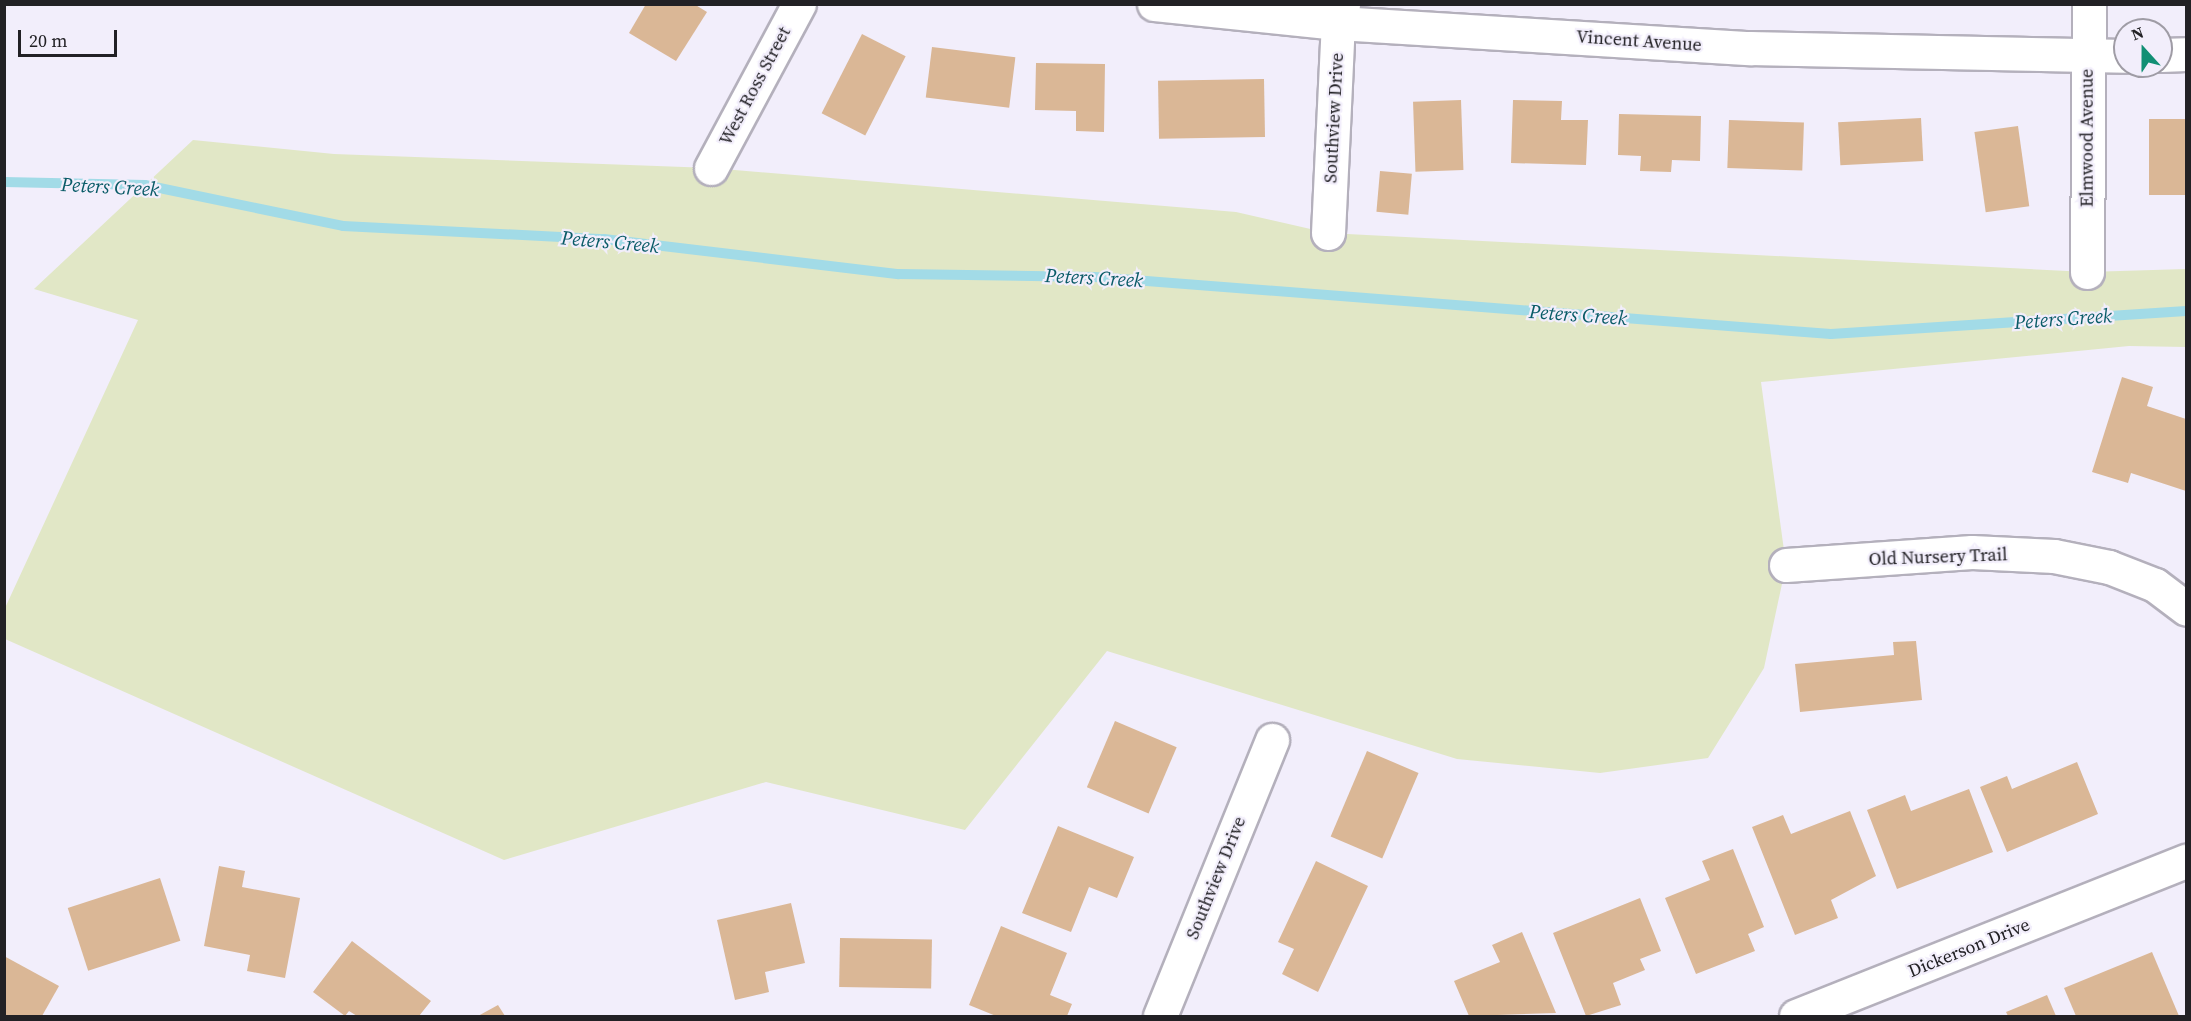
<!DOCTYPE html>
<html>
<head>
<meta charset="utf-8">
<style>
	body { margin:0 }
	#map { position:relative; width:2191px; height:1021px; overflow:hidden; background:#f2eefb; font-family:"Source Serif 4",serif }
	div>[style] { position:absolute }
	.green>* { inset:0; background:#e1e7c6 }
	.stream>* { height:10px; margin:-5px; padding:0 5px; transform-origin:5px; border-radius:5px; background:#a2dbe7 }
	.building>* { inset:0; background:#dab796; transform-origin:0 0 }
	.roads { filter:drop-shadow(2px 0 #b4b0bc) drop-shadow(-2px 0 #b4b0bc) drop-shadow(0 2px #b4b0bc) drop-shadow(0 -2px #b4b0bc) }
	.minor>* { height:33px; margin:-16.5px; padding:0 16.5px; transform-origin:16.5px; border-radius:16.5px; background:#fff }
	span { translate:-50% -50%; white-space:nowrap; text-align:center; line-height:1.15; -webkit-text-stroke:4.5px #f2eefb; paint-order:stroke }
	.street-label { font-size:18px; color:#222125 }
	.water-label { font-size:20px; color:#095b67; font-style:italic }
	.frame { position:absolute; inset:0; border:6px solid #222125; pointer-events:none }
	.north { position:absolute; left:2113px; top:18px; width:60px; height:60px; box-sizing:border-box; background:#f2eefb; border:2px solid #9f9ca5; border-radius:50%; rotate:339deg; font-size:16px; font-weight:700; line-height:24px; text-align:center; color:#222125 }
	.north::after { content:''; display:block; margin:auto; width:21px; height:27px; background:#118f74; clip-path:polygon(50% 0,100% 100%,50% 72%,0 100%) }
	.scale { position:absolute; left:18px; top:30px; width:99px; height:27px; box-sizing:border-box; border:3px solid #222125; border-top:0; padding-left:8px; font-size:18px; line-height:21px; white-space:nowrap; color:#222125; -webkit-text-stroke:4px #f2eefb; paint-order:stroke }
</style>
</head>
<body>
<div id="map">
	<div class="green">
		<div style="clip-path:polygon(193px 140px,334px 154px,711px 168px,1236px 212px,1328px 233px,2087px 272px,2186px 269px,2186px 347px,2129px 346px,1761px 382px,1786px 565px,1764px 668px,1708px 758px,1600px 773px,1457px 759px,1107px 651px,965px 830px,766px 782px,504px 860px,5px 639px,5px 608px,138px 320px,34px 289px)"></div>
	</div>
	<div class="stream">
		<div style="left:4px;top:182px;width:141px;rotate:1.2deg"></div>
		<div style="left:145px;top:185px;width:202px;rotate:11.7deg"></div>
		<div style="left:343px;top:226px;width:261px;rotate:2.9deg"></div>
		<div style="left:604px;top:239px;width:297px;rotate:6.8deg"></div>
		<div style="left:899px;top:274px;width:196px;rotate:0.9deg"></div>
		<div style="left:1095px;top:277px;width:738px;rotate:4.43deg"></div>
		<div style="left:1831px;top:334px;width:356px;rotate:-3.7deg"></div>
	</div>
	<div class="building">
		<div style="clip-path:polygon(646px 4px,694px 4px,707px 12px,676px 61px,629px 33px)"></div>
		<div style="left:862px;top:34px;width:49px;height:89px;rotate:27deg"></div>
		<div style="left:932px;top:47px;width:84px;height:51px;rotate:7deg"></div>
		<div style="clip-path:polygon(1036px 63px,1105px 64px,1104px 132px,1076px 131px,1076px 111px,1035px 110px)"></div>
		<div style="left:1264px;top:79px;width:58px;height:106px;rotate:89deg"></div>
		<div style="left:1461px;top:100px;width:70px;height:48px;rotate:88deg"></div>
		<div style="clip-path:polygon(1513px 100px,1562px 101px,1561px 120px,1588px 120px,1586px 165px,1511px 163px)"></div>
		<div style="clip-path:polygon(1619px 114px,1701px 116px,1700px 161px,1672px 160px,1671px 172px,1640px 171px,1641px 156px,1618px 155px)"></div>
		<div style="left:1921px;top:118px;width:43px;height:83px;rotate:87deg"></div>
		<div style="left:2186px;top:119px;width:76px;height:37px;rotate:90deg"></div>
		<div style="left:1729px;top:120px;width:75px;height:48px;rotate:2deg"></div>
		<div style="left:2018px;top:126px;width:81px;height:44px;rotate:82deg"></div>
		<div style="left:1380px;top:171px;width:32px;height:41px;rotate:5deg"></div>
		<div style="clip-path:polygon(2122px 377px,2153px 387px,2147px 406px,2186px 419px,2186px 491px,2131px 473px,2128px 483px,2092px 472px)"></div>
		<div style="clip-path:polygon(1916px 641px,1922px 700px,1800px 712px,1795px 664px,1894px 655px,1893px 642px)"></div>
		<div style="left:1115px;top:721px;width:67px;height:72px;rotate:23deg"></div>
		<div style="left:1367px;top:751px;width:56px;height:93px;rotate:23deg"></div>
		<div style="clip-path:polygon(2077px 762px,2098px 814px,2007px 852px,1980px 787px,2007px 776px,2012px 789px)"></div>
		<div style="clip-path:polygon(1969px 789px,1993px 852px,1897px 889px,1867px 810px,1905px 795px,1911px 811px)"></div>
		<div style="clip-path:polygon(1850px 811px,1876px 876px,1831px 900px,1838px 918px,1795px 935px,1752px 827px,1783px 815px,1791px 834px)"></div>
		<div style="clip-path:polygon(1058px 826px,1134px 857px,1117px 898px,1089px 887px,1071px 932px,1022px 913px)"></div>
		<div style="clip-path:polygon(1733px 849px,1764px 927px,1748px 934px,1755px 951px,1696px 974px,1665px 898px,1710px 880px,1702px 861px)"></div>
		<div style="clip-path:polygon(1316px 861px,1368px 886px,1318px 992px,1282px 974px,1294px 949px,1278px 942px)"></div>
		<div style="clip-path:polygon(219px 866px,245px 871px,242px 887px,300px 898px,285px 978px,247px 971px,250px 955px,204px 946px)"></div>
		<div style="left:160px;top:878px;width:66px;height:97px;rotate:72deg"></div>
		<div style="clip-path:polygon(1640px 898px,1661px 951px,1640px 959px,1645px 970px,1613px 983px,1621px 1005px,1586px 1016px,1553px 933px)"></div>
		<div style="clip-path:polygon(791px 903px,805px 963px,765px 972px,769px 992px,735px 1000px,717px 920px)"></div>
		<div style="clip-path:polygon(1001px 926px,1067px 953px,1050px 995px,1072px 1004px,1067px 1016px,996px 1016px,969px 1005px)"></div>
		<div style="clip-path:polygon(1522px 932px,1556px 1013px,1469px 1016px,1454px 981px,1500px 962px,1492px 945px)"></div>
		<div style="left:840px;top:938px;width:92px;height:49px;rotate:1deg"></div>
		<div style="clip-path:polygon(352px 941px,431px 1001px,419px 1016px,357px 1016px,349px 1011px,345px 1016px,313px 992px)"></div>
		<div style="clip-path:polygon(2152px 952px,2179px 1016px,2076px 1016px,2064px 988px)"></div>
		<div style="clip-path:polygon(4px 956px,59px 986px,42px 1016px,4px 1016px)"></div>
		<div style="clip-path:polygon(2047px 995px,2056px 1016px,2008px 1016px,2006px 1012px)"></div>
		<div style="clip-path:polygon(498px 1005px,505px 1016px,478px 1016px)"></div>
	</div>
	<div class="roads">
		<div class="minor">
			<div style="left:1154px;top:4px;width:185px;rotate:5.9deg"></div>
			<div style="left:1338px;top:23px;width:412px;rotate:3.5deg"></div>
			<div style="left:1749px;top:48px;width:376px;rotate:1.2deg"></div>
			<div style="left:2161px;top:55px;width:25px;rotate:-2deg"></div>
			<div style="left:711px;top:168px;width:186px;rotate:-61.8deg"></div>
			<div style="left:1328px;top:233px;width:210px;rotate:-87.3deg"></div>
			<div style="left:1338px;top:23px;width:20px;rotate:-75deg"></div>
			<div style="left:2087px;top:272px;width:268px;rotate:-89.6deg"></div>
			<div style="left:1786px;top:565px;width:186px;rotate:-4deg"></div>
			<div style="left:1972px;top:552px;width:82px;rotate:2.8deg"></div>
			<div style="left:2054px;top:556px;width:56px;rotate:11.3deg"></div>
			<div style="left:2109px;top:567px;width:49px;rotate:21.4deg"></div>
			<div style="left:2155px;top:585px;width:39px;rotate:37deg"></div>
			<div style="left:1160px;top:1016px;width:298px;rotate:-67.9deg"></div>
			<div style="left:1796px;top:1016px;width:420px;rotate:-21.7deg"></div>
		</div>
	</div>
	<div class="street-label">
		<span style="left:1639px;top:41px;rotate:4deg">Vincent Avenue</span>
		<span style="left:755px;top:86px;rotate:-62deg">West Ross Street</span>
		<span style="left:1334px;top:118px;rotate:-87deg">Southview Drive</span>
		<span style="left:2087px;top:138px;rotate:-90deg">Elmwood Avenue</span>
		<span style="left:1938px;top:557px;rotate:-2deg">Old Nursery Trail</span>
		<span style="left:1216px;top:878px;rotate:-68deg">Southview Drive</span>
		<span style="left:1969px;top:948px;rotate:-22deg">Dickerson Drive</span>
	</div>
	<div class="water-label">
		<span style="left:110px;top:187px;rotate:3deg">Peters Creek</span>
		<span style="left:610px;top:242px;rotate:5deg">Peters Creek</span>
		<span style="left:1094px;top:278px;rotate:3deg">Peters Creek</span>
		<span style="left:1578px;top:315px;rotate:4deg">Peters Creek</span>
		<span style="left:2063px;top:319px;rotate:-4deg">Peters Creek</span>
	</div>
	<div class="frame"></div>
	<div class="north">N</div>
	<div class="scale">20 m</div>
</div>
</body>
</html>
